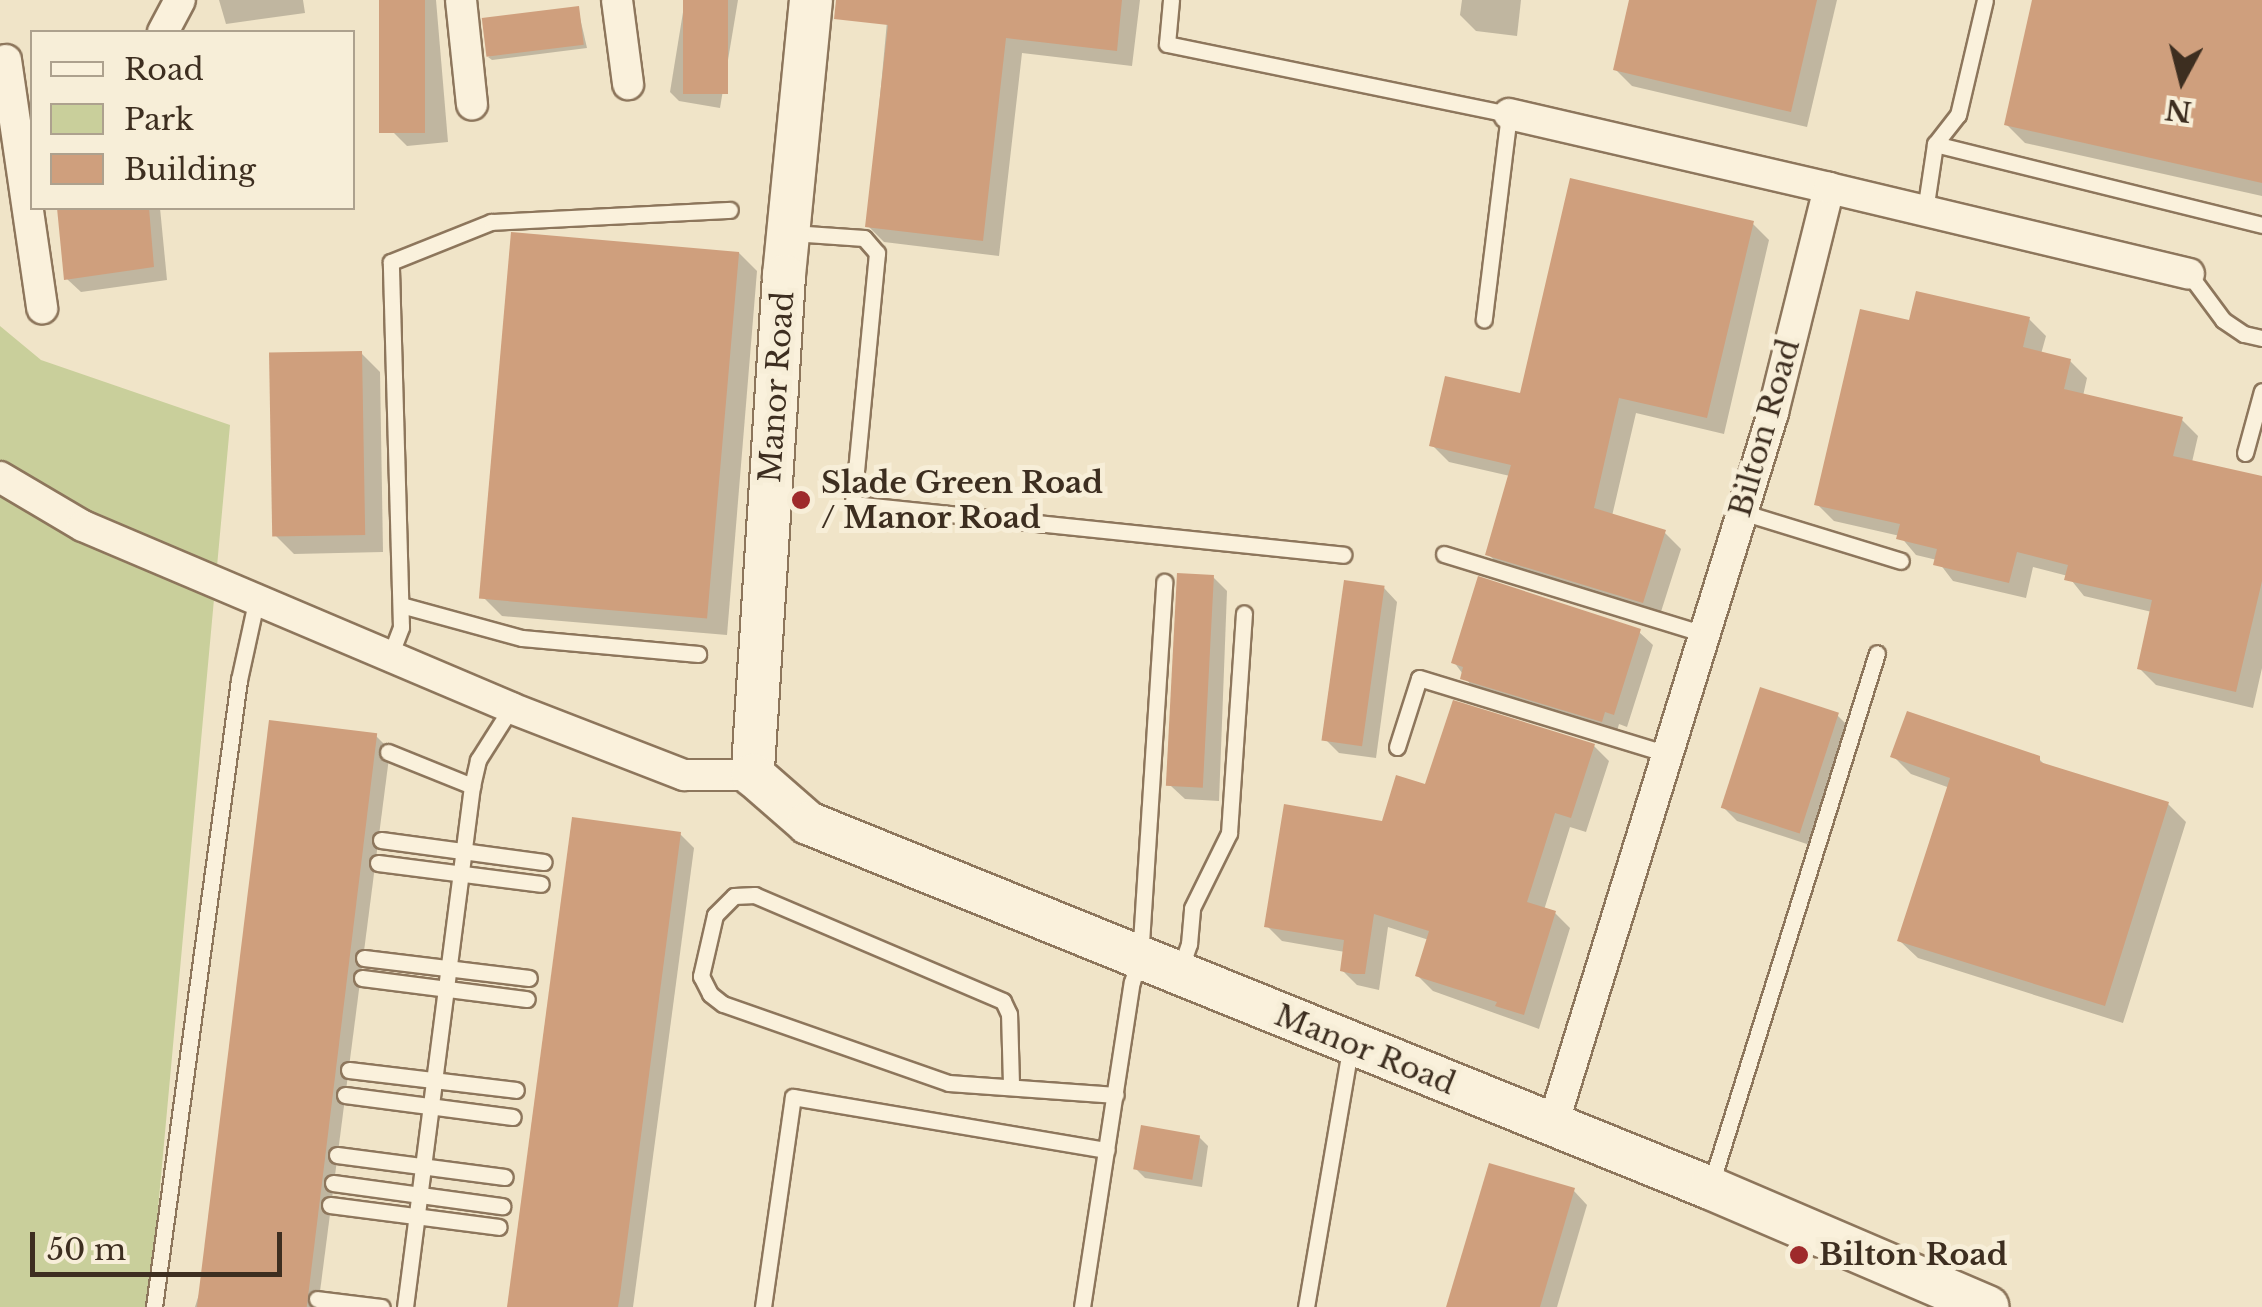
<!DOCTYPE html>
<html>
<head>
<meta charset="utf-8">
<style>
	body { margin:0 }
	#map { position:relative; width:2262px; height:1307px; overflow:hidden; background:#f0e4c8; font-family:"Libre Baskerville",serif }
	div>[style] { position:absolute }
	.green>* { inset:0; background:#c9cf9b }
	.shadow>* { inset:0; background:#0003 }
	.building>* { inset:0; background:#cf9f7d; transform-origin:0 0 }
	.roads { filter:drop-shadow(2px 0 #8d765c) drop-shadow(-2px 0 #8d765c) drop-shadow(0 2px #8d765c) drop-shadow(0 -2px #8d765c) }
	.lane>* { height:15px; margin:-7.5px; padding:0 7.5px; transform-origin:7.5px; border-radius:7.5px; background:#faf1dc }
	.street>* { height:30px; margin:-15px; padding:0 15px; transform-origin:15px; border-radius:15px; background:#faf1dc }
	.secondary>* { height:42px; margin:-21px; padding:0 21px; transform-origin:21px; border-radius:21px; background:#faf1dc }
	.dots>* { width:28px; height:28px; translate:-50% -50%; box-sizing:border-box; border:5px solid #f7eed8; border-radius:50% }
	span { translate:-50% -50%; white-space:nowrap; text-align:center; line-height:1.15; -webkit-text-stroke:10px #f7eed8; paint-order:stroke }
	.street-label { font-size:30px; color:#3d2e20 }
	.poi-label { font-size:30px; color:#3d2e20; font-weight:700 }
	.left { translate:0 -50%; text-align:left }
	.legend { position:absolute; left:30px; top:30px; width:325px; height:180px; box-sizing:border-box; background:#f7eed8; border:2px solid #ada18e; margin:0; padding:12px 18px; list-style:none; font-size:30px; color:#3d2e20 }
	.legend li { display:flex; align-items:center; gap:20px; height:50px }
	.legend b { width:50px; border:2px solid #ada18e }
	.north { position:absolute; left:2132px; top:30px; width:100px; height:100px; -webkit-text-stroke:8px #f7eed8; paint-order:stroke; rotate:187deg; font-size:28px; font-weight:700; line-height:40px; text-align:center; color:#3d2e20 }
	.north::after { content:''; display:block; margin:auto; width:35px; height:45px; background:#3d2e20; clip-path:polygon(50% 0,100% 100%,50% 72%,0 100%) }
	.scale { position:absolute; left:30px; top:1232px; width:252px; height:45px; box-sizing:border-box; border:5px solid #3d2e20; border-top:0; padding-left:12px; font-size:30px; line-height:35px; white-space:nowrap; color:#3d2e20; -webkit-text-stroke:8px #f7eed8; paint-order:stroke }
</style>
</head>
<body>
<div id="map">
	<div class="green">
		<div style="clip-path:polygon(0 326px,41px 360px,230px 425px,149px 1307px,0 1307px)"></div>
	</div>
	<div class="shadow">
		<div style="clip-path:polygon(219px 0,303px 0,305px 13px,226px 24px)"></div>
		<div style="clip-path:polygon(381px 0,436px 0,448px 142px,407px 146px,393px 132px)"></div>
		<div style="clip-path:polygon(685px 0,738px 0,720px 108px,679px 101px,670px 92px)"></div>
		<div style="clip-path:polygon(889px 0,1140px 0,1132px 66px,1022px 53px,999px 256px,884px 242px,868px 226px)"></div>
		<div style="clip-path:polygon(1462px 0,1521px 0,1517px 36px,1476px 31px,1460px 15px)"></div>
		<div style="clip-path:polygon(1631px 0,1837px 0,1807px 127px,1632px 86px,1615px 69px)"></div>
		<div style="clip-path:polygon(2034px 0,2262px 0,2262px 196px,2025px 143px,2006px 124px)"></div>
		<div style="clip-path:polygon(578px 9px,587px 48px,492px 60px,488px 57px)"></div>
		<div style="clip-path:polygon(60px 208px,160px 208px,167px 280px,81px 292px,67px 279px)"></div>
		<div style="clip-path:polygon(1752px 223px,1769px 240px,1724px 434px,1636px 413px,1612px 516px,1664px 532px,1681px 549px,1659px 618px,1505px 571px,1488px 554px,1510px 476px,1449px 462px,1432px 445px,1522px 396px)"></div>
		<div style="clip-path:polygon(738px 252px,757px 271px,727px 635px,502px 616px,484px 598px)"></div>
		<div style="clip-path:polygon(2029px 319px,2046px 336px,2041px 354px,2070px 361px,2087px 378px,2083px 396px,2181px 419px,2198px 436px,2192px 462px,2262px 479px,2262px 668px,2253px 708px,2156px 685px,2139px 668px,2152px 612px,2084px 596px,2068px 576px,2033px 567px,2026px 598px,1953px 581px,1937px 560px,1916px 555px,1900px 536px,1834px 521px,1817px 504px,1910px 323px)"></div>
		<div style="clip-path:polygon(361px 353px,380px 372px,383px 552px,294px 554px,275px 535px)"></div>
		<div style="clip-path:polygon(1213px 577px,1227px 591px,1219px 801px,1185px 799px,1171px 786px)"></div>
		<div style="clip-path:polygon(1384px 588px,1397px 602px,1376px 758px,1339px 753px,1325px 739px)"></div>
		<div style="clip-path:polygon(1639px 632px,1653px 645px,1627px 727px,1619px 724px,1616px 735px,1476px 692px,1454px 662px)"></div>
		<div style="clip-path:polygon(1837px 715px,1851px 729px,1813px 846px,1737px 821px,1723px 807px)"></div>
		<div style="clip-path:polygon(376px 736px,390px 750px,318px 1307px,195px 1307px)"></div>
		<div style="clip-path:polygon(1594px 746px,1609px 761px,1586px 832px,1570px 827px,1544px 910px,1555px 913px,1570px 928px,1539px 1029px,1433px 991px,1418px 976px,1429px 940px,1388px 927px,1379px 990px,1357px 985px,1342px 970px,1345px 952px,1282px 941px,1267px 926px,1427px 787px)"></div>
		<div style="clip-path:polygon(1893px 756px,2038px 758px,2047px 767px,2168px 804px,2186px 822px,2123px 1023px,1918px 958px,1900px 941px,1950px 788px,1911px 774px)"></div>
		<div style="clip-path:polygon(680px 834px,694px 848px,633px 1307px,509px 1307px)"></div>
		<div style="clip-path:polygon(1199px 1137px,1208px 1146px,1202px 1187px,1145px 1178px,1136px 1169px)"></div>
		<div style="clip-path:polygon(1574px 1191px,1587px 1205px,1557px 1307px,1449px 1307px)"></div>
	</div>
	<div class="building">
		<div style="left:379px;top:0;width:46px;height:133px"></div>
		<div style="left:683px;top:0;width:45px;height:94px"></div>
		<div style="clip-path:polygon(836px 0,1122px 0,1117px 51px,1006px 38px,983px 241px,865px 227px,888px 25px,834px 19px)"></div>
		<div style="clip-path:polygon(1629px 0,1817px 0,1791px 112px,1613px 70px)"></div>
		<div style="clip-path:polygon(2032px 0,2262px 0,2262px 183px,2004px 125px)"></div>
		<div style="left:579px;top:6px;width:39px;height:98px;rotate:83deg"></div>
		<div style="clip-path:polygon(1570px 178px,1754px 221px,1707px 418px,1619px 398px,1594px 508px,1666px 530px,1643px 603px,1485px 555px,1511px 465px,1429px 446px,1445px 376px,1520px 393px)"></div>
		<div style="clip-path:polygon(57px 208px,149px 208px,154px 267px,64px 280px)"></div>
		<div style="left:511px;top:232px;width:229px;height:368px;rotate:5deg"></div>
		<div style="clip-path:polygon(1916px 291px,2030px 317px,2023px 347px,2071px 359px,2064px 389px,2183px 417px,2173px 456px,2262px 476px,2262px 581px,2236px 692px,2137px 669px,2152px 600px,2064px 580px,2068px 565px,2017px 552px,2009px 583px,1933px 565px,1937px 549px,1896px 539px,1900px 524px,1814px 505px,1860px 309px,1909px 320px)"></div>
		<div style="left:362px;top:351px;width:184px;height:93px;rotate:89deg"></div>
		<div style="left:1177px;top:573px;width:37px;height:213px;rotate:3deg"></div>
		<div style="clip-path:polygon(1478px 576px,1641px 629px,1614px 715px,1605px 712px,1602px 722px,1460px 679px,1463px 667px,1451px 663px)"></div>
		<div style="left:1344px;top:580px;width:41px;height:162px;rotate:8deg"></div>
		<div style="left:1760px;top:687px;width:83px;height:127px;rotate:18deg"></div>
		<div style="clip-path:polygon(1453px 700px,1595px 744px,1571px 818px,1555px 813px,1527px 902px,1556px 911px,1524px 1015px,1495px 1006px,1497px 1002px,1415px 976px,1429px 931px,1374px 914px,1365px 974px,1353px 974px,1340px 971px,1344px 940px,1264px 927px,1284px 804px,1382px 821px,1396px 775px,1425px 784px)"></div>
		<div style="clip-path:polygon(1907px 711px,2040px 756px,2040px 762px,2169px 802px,2105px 1006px,1897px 941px,1950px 778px,1890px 757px)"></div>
		<div style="left:269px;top:720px;width:109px;height:592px;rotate:7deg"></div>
		<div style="clip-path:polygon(572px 817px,681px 832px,620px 1295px,618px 1307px,507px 1307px)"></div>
		<div style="left:1141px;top:1125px;width:60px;height:45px;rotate:10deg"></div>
		<div style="clip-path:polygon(1489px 1163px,1575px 1188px,1540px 1307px,1446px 1307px)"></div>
	</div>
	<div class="roads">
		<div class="lane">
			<div style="left:1171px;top:0;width:44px;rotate:95.2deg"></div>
			<div style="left:1167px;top:44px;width:349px;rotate:11.6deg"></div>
			<div style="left:1509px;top:114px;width:207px;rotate:97deg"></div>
			<div style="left:1935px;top:144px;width:37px;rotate:-52deg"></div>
			<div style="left:1958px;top:115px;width:118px;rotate:-76.8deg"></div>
			<div style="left:1925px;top:211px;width:68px;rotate:-81.5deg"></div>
			<div style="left:1935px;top:144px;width:337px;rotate:13.9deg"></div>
			<div style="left:792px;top:233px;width:72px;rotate:4deg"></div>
			<div style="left:864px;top:238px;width:20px;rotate:49deg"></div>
			<div style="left:877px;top:253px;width:252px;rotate:95.5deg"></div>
			<div style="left:853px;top:504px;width:493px;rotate:5.9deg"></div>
			<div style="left:2189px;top:274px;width:57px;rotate:53.5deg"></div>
			<div style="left:2223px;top:320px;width:25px;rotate:34deg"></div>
			<div style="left:2244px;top:334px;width:18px;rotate:13deg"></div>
			<div style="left:2245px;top:453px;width:64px;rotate:-74.7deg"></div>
			<div style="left:1742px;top:512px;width:166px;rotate:17.1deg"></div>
			<div style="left:1444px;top:554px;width:272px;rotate:17.1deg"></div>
			<div style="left:401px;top:605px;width:125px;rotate:15.3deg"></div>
			<div style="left:522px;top:638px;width:177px;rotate:5.2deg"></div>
			<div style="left:390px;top:656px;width:31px;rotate:-69deg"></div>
			<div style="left:401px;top:627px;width:365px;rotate:-91.6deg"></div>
			<div style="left:391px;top:262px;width:108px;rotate:-21.8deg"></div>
			<div style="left:491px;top:222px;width:239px;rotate:-2.9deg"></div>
			<div style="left:1397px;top:747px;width:72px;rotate:-72.3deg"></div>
			<div style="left:1419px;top:678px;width:259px;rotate:17deg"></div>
			<div style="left:388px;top:752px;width:91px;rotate:22deg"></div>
			<div style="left:381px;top:840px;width:164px;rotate:7.7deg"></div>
			<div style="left:378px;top:863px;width:164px;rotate:7.3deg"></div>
			<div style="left:364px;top:958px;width:166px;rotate:6.9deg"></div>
			<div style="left:1180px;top:970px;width:28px;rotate:-71deg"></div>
			<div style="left:1189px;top:944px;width:36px;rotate:-85deg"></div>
			<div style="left:1192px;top:908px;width:84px;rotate:-63.7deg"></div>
			<div style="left:1229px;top:833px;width:220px;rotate:-86.1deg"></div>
			<div style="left:362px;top:978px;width:166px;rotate:7.3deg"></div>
			<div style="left:349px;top:1070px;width:168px;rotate:6.8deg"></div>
			<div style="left:1011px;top:1084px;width:70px;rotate:-91.6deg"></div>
			<div style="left:1009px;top:1014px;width:14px;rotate:-115deg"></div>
			<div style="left:1003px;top:1001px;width:270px;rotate:-156.9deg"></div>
			<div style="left:755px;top:895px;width:21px;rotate:177deg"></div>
			<div style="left:734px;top:896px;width:27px;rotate:135deg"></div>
			<div style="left:715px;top:915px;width:63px;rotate:102.9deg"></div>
			<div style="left:701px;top:976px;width:20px;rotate:63deg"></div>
			<div style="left:710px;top:994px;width:16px;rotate:38deg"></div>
			<div style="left:723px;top:1004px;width:239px;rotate:19.3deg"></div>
			<div style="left:949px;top:1083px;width:167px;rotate:4.1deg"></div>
			<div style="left:345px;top:1095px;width:169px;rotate:7.5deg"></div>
			<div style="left:337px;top:1155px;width:169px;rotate:7.5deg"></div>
			<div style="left:333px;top:1183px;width:171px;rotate:7.8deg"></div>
			<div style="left:1711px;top:1184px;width:556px;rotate:-72.64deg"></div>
			<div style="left:330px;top:1205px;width:170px;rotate:7.4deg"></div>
			<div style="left:317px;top:1299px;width:65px;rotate:7deg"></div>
			<div style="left:154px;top:1307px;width:633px;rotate:-82.28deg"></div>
			<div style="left:239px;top:680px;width:80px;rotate:-77.7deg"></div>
			<div style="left:405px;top:1307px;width:525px;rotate:-82.67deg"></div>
			<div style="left:472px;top:786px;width:27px;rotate:-77deg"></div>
			<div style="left:478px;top:760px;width:62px;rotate:-57.6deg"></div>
			<div style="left:763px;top:1307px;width:212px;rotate:-81.9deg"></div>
			<div style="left:793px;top:1097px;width:318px;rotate:9.6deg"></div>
			<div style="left:1082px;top:1307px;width:329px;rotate:-81.3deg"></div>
			<div style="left:1132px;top:982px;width:25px;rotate:-72deg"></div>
			<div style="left:1140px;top:958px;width:377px;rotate:-86.3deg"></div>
			<div style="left:1306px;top:1307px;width:266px;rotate:-80.3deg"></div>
		</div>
		<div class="street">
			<div style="left:461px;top:0;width:105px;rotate:84deg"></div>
			<div style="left:617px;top:0;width:85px;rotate:82.5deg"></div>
			<div style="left:163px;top:32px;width:36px;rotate:-62deg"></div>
			<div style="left:6px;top:60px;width:251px;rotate:81.7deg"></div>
			<div style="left:1509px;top:114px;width:328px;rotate:13deg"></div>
			<div style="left:1829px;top:188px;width:232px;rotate:104deg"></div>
			<div style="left:1773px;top:413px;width:744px;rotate:107.19deg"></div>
			<div style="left:1829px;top:188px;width:370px;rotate:13.4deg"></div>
			<div style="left:0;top:477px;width:96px;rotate:30.6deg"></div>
			<div style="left:83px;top:526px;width:465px;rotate:23deg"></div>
			<div style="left:511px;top:708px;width:186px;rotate:21.2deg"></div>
			<div style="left:684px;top:775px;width:69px"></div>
		</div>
		<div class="secondary">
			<div style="left:811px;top:0;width:277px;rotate:95.6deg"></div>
			<div style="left:784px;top:276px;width:500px;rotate:93.6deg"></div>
			<div style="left:753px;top:775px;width:73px;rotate:41.1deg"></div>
			<div style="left:808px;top:823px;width:973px;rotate:22.03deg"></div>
			<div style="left:1710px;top:1188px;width:302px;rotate:23.2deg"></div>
		</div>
	</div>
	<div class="dots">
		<div style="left:801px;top:500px;background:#9e2a2b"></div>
		<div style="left:1799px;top:1255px;background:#9e2a2b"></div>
	</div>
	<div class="street-label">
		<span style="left:777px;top:387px;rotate:-86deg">Manor Road</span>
		<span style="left:1765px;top:428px;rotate:-74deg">Bilton Road</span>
		<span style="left:1365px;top:1050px;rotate:22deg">Manor Road</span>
	</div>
	<div class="poi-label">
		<span class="left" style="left:821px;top:500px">Slade Green Road<br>/ Manor Road</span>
		<span class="left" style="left:1819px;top:1255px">Bilton Road</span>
	</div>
	<ul class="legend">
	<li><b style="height:12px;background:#faf1dc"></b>Road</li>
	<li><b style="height:28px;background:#c9cf9b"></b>Park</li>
	<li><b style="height:28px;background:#cf9f7d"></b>Building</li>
	</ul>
	<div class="north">N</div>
	<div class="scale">50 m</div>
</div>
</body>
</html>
